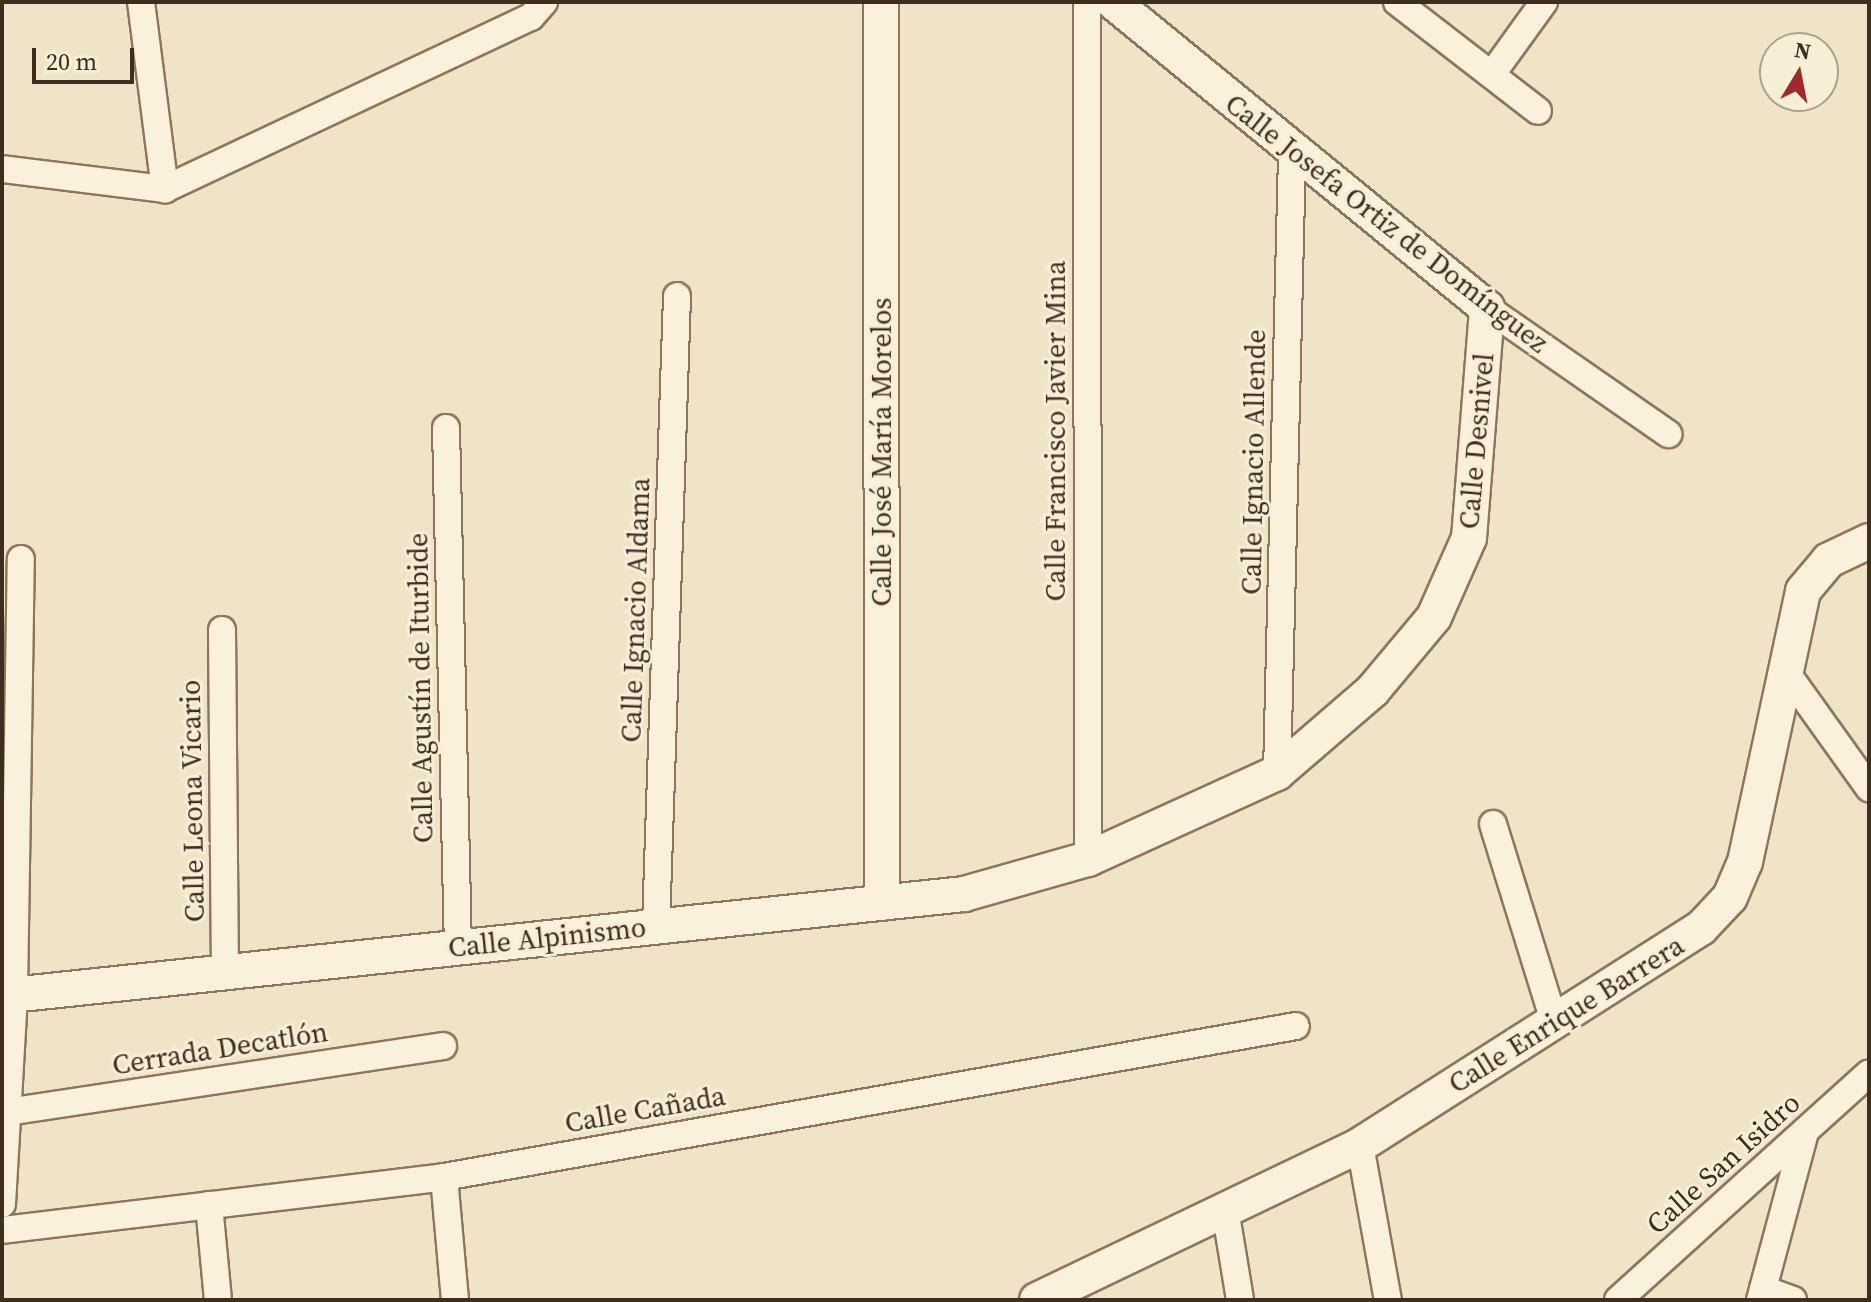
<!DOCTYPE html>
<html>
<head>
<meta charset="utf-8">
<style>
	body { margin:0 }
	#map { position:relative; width:1871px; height:1302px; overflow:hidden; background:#f0e4c8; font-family:"Source Serif 4",serif }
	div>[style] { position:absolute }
	.roads { filter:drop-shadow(2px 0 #8d765c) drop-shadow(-2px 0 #8d765c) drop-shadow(0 2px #8d765c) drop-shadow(0 -2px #8d765c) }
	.minor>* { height:26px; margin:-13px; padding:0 13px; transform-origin:13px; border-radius:13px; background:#faf1dc }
	.tertiary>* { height:34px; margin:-17px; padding:0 17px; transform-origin:17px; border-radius:17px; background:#faf1dc }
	span { translate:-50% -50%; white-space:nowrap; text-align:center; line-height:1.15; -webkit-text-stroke:6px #f7eed8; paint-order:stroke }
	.street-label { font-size:28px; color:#3d2e20 }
	.frame { position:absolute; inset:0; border:4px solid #3d2e20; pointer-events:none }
	.north { position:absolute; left:1759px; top:32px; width:80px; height:80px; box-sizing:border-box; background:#f7eed8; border:2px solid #ada18e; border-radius:50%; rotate:10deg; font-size:22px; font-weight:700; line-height:32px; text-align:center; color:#3d2e20 }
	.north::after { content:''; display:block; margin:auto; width:28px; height:36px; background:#9e2a2b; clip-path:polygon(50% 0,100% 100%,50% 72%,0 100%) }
	.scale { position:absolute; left:32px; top:48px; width:102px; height:36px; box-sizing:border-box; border:4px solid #3d2e20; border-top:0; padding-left:10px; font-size:24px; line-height:28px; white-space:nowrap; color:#3d2e20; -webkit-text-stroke:6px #f7eed8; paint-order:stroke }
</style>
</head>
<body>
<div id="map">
	<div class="roads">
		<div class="minor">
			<div style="left:141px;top:2px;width:189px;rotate:82.7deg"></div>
			<div style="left:1087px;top:2px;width:857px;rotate:89.93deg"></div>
			<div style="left:1397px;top:2px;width:178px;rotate:37.7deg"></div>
			<div style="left:1492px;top:74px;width:89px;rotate:-54.2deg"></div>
			<div style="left:2px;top:169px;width:164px;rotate:7deg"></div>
			<div style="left:165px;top:189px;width:404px;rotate:-25.2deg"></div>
			<div style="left:531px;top:17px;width:20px;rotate:-49deg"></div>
			<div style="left:1487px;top:308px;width:221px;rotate:34.8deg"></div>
			<div style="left:446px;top:428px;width:519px;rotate:88.68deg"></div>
			<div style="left:222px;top:630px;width:341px;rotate:89.5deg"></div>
			<div style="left:1786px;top:672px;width:143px;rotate:54.4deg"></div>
			<div style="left:1277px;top:773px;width:620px;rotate:-88.61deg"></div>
			<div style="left:1493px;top:824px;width:206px;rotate:72.8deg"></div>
			<div style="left:656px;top:926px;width:630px;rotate:-88.09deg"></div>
			<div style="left:7px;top:1112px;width:441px;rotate:-8.6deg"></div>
			<div style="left:1360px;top:1145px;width:158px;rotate:79.8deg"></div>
			<div style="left:444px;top:1177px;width:123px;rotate:84.9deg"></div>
			<div style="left:2px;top:1204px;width:211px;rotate:-86.7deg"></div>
			<div style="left:14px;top:993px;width:434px;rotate:-89.1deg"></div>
			<div style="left:209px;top:1205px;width:95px;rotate:84.6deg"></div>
			<div style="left:1225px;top:1209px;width:92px;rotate:80.6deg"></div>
			<div style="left:2px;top:1230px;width:445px;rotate:-6.8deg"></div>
			<div style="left:444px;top:1177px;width:865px;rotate:-10.05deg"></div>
			<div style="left:1763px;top:1289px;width:32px;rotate:20deg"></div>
			<div style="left:1618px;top:1300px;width:338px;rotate:-42.1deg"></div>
			<div style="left:1760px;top:1300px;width:170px;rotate:-75deg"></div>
		</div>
		<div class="tertiary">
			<div style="left:881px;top:2px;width:901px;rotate:89.94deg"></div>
			<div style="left:2px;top:996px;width:967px;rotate:-6.05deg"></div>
			<div style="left:964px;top:894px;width:129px;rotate:-15.8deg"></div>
			<div style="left:1088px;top:859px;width:208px;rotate:-24.5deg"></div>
			<div style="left:1277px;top:773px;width:127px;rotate:-40.8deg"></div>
			<div style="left:1373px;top:690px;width:95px;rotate:-50.1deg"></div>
			<div style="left:1434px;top:617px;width:86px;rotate:-66.1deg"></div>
			<div style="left:1469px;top:538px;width:231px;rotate:-85.5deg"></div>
			<div style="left:1487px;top:308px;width:483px;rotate:-140.7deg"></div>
			<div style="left:1037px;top:1300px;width:358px;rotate:-25.6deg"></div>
			<div style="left:1360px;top:1145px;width:404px;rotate:-32.5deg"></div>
			<div style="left:1701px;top:928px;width:42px;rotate:-46.9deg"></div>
			<div style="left:1730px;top:897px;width:38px;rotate:-67deg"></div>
			<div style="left:1745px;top:862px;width:277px;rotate:-77.9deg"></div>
			<div style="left:1803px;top:591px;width:40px;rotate:-50deg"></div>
			<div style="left:1829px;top:560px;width:44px;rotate:-25.4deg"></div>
		</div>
	</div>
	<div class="street-label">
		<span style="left:1387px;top:223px;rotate:38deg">Calle Josefa Ortiz de Domínguez</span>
		<span style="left:1055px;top:431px;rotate:-90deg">Calle Francisco Javier Mina</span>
		<span style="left:1476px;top:441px;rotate:-85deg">Calle Desnivel</span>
		<span style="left:881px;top:452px;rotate:-90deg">Calle José María Morelos</span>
		<span style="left:1253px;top:462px;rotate:-89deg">Calle Ignacio Allende</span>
		<span style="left:635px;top:610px;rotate:-88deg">Calle Ignacio Aldama</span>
		<span style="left:420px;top:688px;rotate:-91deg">Calle Agustín de Iturbide</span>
		<span style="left:192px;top:801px;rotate:-91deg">Calle Leona Vicario</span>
		<span style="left:547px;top:937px;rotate:-6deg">Calle Alpinismo</span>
		<span style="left:1566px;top:1014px;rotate:-32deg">Calle Enrique Barrera</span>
		<span style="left:220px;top:1048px;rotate:-9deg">Cerrada Decatlón</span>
		<span style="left:645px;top:1109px;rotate:-10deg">Calle Cañada</span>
		<span style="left:1723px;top:1163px;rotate:-42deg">Calle San Isidro</span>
	</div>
	<div class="frame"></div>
	<div class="north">N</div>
	<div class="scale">20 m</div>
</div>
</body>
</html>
